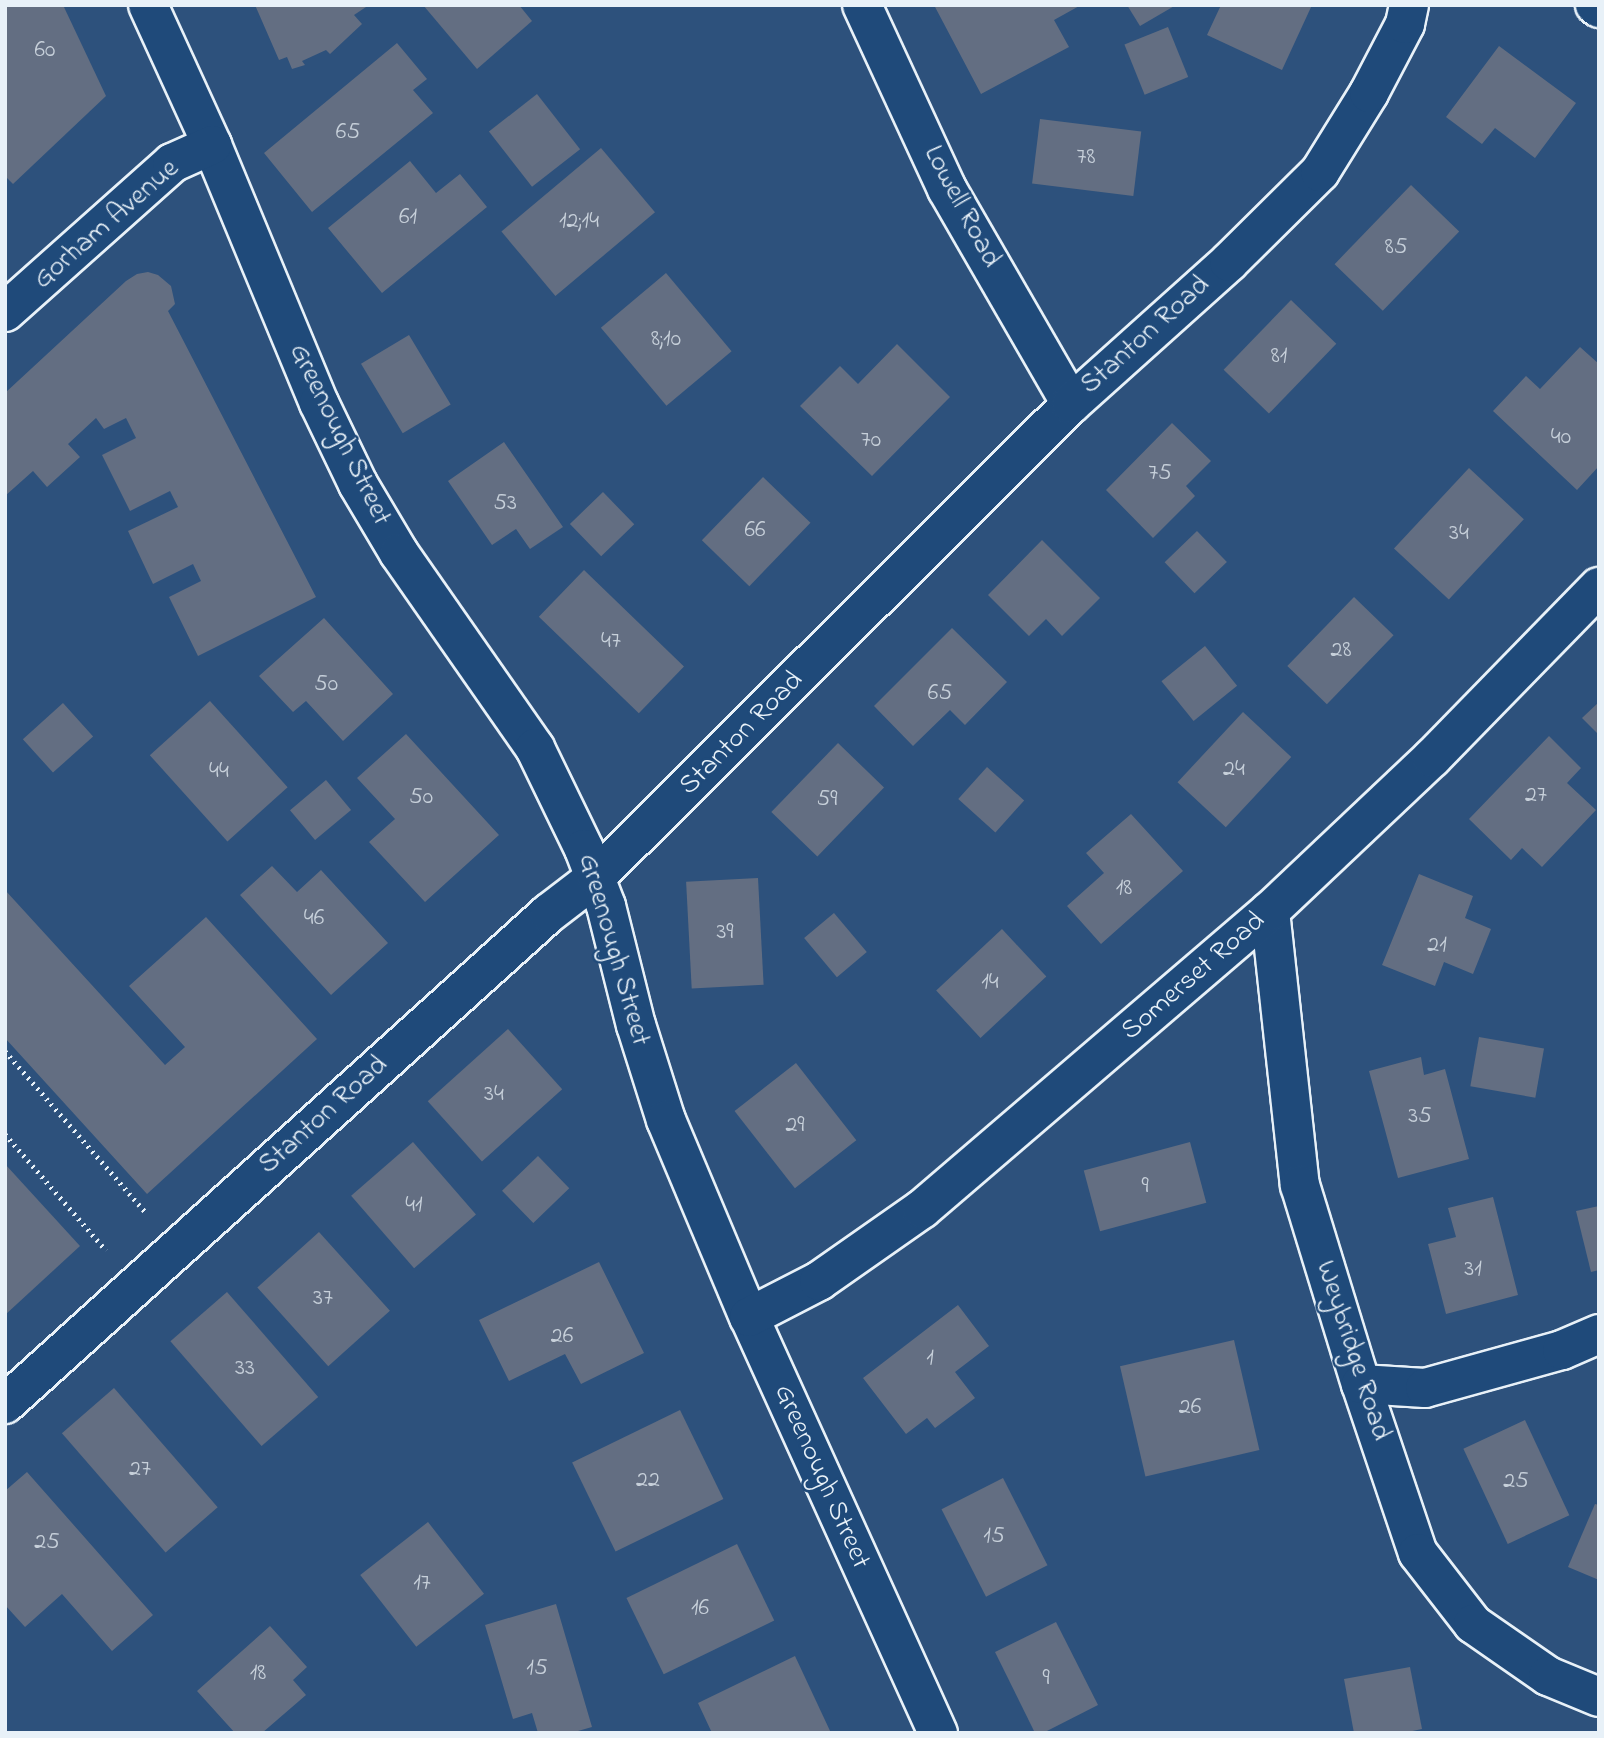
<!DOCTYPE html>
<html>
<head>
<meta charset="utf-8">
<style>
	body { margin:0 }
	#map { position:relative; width:1604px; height:1738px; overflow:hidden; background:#2d517c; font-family:"Indie Flower",sans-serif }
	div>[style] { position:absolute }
	.building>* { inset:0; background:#636e82; transform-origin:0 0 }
	.path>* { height:4.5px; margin-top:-2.25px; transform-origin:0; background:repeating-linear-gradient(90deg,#e8f1f8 0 2px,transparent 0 7px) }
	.roads { filter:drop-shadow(2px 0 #e8f1f8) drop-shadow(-2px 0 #e8f1f8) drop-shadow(0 2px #e8f1f8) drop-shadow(0 -2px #e8f1f8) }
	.street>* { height:38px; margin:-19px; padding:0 19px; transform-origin:19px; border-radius:19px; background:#1f4a7a }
	.secondary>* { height:38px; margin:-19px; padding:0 19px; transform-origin:19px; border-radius:19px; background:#1f4a7a }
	span { translate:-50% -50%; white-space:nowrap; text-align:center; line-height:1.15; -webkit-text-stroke:5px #1f4a7a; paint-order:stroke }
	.number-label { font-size:24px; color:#c7d0da }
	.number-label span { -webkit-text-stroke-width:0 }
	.street-label { font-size:28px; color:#e8f1f8 }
	.frame { position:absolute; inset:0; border:7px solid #e8f1f8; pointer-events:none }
</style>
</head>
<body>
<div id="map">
	<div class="building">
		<div style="clip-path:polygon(5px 5px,63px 5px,106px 96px,13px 184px,5px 176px)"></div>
		<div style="clip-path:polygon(255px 5px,369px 5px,354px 15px,362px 24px,330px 54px,326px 50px,302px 61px,305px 65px,292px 69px,287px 57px,279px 60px)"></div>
		<div style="clip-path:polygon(423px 5px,519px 5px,532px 21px,477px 69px)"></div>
		<div style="clip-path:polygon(934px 5px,1081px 5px,1054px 20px,1069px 47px,981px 94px)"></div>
		<div style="clip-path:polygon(1127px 5px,1176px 5px,1140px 26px)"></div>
		<div style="clip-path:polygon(1221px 5px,1312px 5px,1282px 70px,1207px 35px)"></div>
		<div style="left:1168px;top:27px;width:54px;height:47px;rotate:68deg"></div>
		<div style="clip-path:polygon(397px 43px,427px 79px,413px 90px,433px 113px,312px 212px,264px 153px)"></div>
		<div style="clip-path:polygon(1499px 46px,1576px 103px,1535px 158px,1495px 128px,1482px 144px,1446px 117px)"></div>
		<div style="left:537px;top:94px;width:70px;height:61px;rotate:52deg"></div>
		<div style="left:1040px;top:119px;width:102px;height:65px;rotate:7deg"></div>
		<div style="left:601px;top:148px;width:84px;height:130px;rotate:50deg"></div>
		<div style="clip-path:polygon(410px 161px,436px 193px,460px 174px,487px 207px,382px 293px,328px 228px)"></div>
		<div style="left:1411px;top:185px;width:67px;height:110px;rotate:44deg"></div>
		<div style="clip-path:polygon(148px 272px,158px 275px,171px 286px,175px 304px,168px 311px,316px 597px,198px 656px,169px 597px,201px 581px,193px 564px,153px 584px,128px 531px,178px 507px,170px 491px,130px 511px,102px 455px,136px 438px,126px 418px,104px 429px,96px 418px,68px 444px,80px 457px,47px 487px,33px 471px,5px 496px,5px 393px,126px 281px,137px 274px)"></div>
		<div style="left:666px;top:273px;width:102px;height:85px;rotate:50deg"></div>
		<div style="left:1291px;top:300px;width:63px;height:97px;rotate:44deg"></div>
		<div style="left:409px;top:335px;width:81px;height:56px;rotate:59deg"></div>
		<div style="clip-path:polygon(897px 344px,950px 397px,872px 476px,800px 406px,840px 366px,858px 384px)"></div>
		<div style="clip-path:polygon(1580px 347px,1599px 364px,1599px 466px,1577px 490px,1493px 411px,1526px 376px,1540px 389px)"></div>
		<div style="clip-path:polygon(1172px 423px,1211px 461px,1186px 486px,1195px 496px,1153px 538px,1106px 490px)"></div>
		<div style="clip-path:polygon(504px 442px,563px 527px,530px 549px,516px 529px,492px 545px,448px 481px)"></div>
		<div style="left:1469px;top:468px;width:75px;height:110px;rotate:43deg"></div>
		<div style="left:763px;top:477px;width:66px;height:88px;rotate:44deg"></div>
		<div style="left:603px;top:492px;width:45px;height:46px;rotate:46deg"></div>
		<div style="left:1197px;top:531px;width:43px;height:45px;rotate:46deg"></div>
		<div style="clip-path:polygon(1042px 540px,1100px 598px,1062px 636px,1046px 619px,1029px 636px,988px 595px)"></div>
		<div style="left:584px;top:570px;width:139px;height:65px;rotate:44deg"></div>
		<div style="left:1354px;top:597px;width:55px;height:96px;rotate:44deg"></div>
		<div style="clip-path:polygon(324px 618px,393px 694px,343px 741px,306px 701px,293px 712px,259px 676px)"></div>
		<div style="clip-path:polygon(952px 628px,1007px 682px,965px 725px,950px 710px,913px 746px,874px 706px)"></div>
		<div style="left:1205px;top:646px;width:51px;height:56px;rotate:51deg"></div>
		<div style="left:210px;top:701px;width:116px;height:81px;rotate:48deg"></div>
		<div style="clip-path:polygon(1599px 702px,1599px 735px,1582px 718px)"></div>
		<div style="left:63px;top:703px;width:45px;height:54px;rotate:48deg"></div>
		<div style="left:1243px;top:712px;width:66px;height:96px;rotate:43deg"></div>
		<div style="clip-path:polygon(406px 734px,499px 835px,425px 902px,369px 842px,395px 819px,357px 778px)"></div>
		<div style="clip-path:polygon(1549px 736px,1581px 768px,1567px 783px,1596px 810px,1542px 867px,1522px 848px,1511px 860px,1469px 819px)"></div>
		<div style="left:838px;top:743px;width:64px;height:96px;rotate:44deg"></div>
		<div style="left:987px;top:767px;width:50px;height:43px;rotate:42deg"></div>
		<div style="left:326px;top:780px;width:39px;height:47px;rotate:50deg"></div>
		<div style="clip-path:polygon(1131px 814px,1183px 871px,1101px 944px,1067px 906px,1104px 873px,1086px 853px)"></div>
		<div style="clip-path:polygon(272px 866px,297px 892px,321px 870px,388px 943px,331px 995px,240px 895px)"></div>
		<div style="clip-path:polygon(1419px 874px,1473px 896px,1465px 918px,1491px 929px,1473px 974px,1444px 962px,1435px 986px,1382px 965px)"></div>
		<div style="left:758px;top:878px;width:107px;height:72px;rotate:87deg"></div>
		<div style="clip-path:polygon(5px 890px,165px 1065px,185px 1047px,129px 986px,206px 917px,317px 1039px,147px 1194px,5px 1038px)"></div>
		<div style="left:834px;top:913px;width:51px;height:39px;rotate:50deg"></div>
		<div style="left:1002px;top:929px;width:65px;height:90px;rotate:47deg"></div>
		<div style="left:508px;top:1029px;width:81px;height:108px;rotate:48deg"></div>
		<div style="left:1479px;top:1037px;width:66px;height:50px;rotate:10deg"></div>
		<div style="clip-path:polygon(1421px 1057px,1424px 1075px,1445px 1069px,1469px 1159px,1398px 1178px,1369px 1071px)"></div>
		<div style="left:796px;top:1063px;width:98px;height:78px;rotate:52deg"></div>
		<div style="left:413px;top:1142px;width:96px;height:82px;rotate:49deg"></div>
		<div style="left:1190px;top:1142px;width:63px;height:110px;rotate:75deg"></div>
		<div style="left:538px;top:1156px;width:45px;height:50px;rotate:46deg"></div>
		<div style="clip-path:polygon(5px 1164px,80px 1246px,5px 1315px)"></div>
		<div style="clip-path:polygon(1493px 1197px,1518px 1295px,1446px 1314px,1428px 1244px,1456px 1237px,1448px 1208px)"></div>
		<div style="clip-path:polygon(1599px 1206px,1599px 1270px,1591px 1272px,1576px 1211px)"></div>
		<div style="left:319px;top:1232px;width:106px;height:83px;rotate:48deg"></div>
		<div style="clip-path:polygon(599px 1262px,644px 1353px,581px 1384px,565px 1354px,509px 1381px,479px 1320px)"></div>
		<div style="left:227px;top:1292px;width:139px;height:75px;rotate:49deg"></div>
		<div style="clip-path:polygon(958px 1305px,989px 1346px,955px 1372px,975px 1398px,935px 1428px,927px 1418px,906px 1434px,863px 1378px)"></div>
		<div style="left:1234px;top:1340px;width:113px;height:117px;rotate:77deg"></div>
		<div style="left:114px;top:1388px;width:158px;height:69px;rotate:49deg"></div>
		<div style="left:680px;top:1410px;width:99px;height:120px;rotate:64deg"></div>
		<div style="left:1525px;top:1420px;width:105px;height:68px;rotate:65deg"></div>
		<div style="clip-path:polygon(27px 1472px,153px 1615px,112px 1651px,62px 1594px,25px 1627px,5px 1605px,5px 1491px)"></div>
		<div style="left:1003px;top:1478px;width:98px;height:69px;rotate:63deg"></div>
		<div style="clip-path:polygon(1595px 1504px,1599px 1505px,1599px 1580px,1568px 1567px)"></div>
		<div style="left:428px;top:1522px;width:91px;height:86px;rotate:52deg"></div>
		<div style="left:737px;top:1544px;width:85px;height:123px;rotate:64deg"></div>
		<div style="clip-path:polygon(556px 1604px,592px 1727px,571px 1733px,538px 1733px,532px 1713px,513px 1719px,485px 1625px)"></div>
		<div style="clip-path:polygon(1056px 1622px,1098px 1705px,1043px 1733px,1035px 1733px,995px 1652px)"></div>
		<div style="clip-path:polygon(270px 1626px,307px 1667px,293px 1680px,306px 1695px,262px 1733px,235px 1733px,197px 1691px)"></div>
		<div style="clip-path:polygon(795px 1656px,831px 1733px,712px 1733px,698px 1703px)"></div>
		<div style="clip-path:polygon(1410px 1667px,1422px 1729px,1403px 1733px,1354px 1733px,1344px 1679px)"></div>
	</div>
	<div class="path">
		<div style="left:5px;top:1051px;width:216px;rotate:48.9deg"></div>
		<div style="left:5px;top:1134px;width:154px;rotate:49deg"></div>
	</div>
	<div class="roads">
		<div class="street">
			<div style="left:148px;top:5px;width:154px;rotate:65.4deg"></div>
			<div style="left:212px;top:145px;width:279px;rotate:67.5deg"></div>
			<div style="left:319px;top:403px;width:90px;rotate:64.3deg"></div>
			<div style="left:358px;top:484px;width:80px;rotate:59.3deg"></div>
			<div style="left:399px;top:553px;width:238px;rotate:55.1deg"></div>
			<div style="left:535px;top:748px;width:112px;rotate:64.1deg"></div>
			<div style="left:584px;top:849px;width:61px;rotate:68.9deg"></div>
			<div style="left:606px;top:906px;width:123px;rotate:75.9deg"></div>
			<div style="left:636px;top:1025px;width:100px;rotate:72.5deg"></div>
			<div style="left:666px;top:1120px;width:214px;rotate:67.2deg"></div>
			<div style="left:862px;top:5px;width:203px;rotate:65.2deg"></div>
			<div style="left:947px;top:189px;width:248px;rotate:60deg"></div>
			<div style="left:1595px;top:5px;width:5px;rotate:37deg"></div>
			<div style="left:5px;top:312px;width:224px;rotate:-41.7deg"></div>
			<div style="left:172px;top:163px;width:44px;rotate:-24.2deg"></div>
			<div style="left:1270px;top:911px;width:276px;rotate:83.8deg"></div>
			<div style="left:1300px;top:1185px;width:208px;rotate:73deg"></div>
			<div style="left:1361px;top:1384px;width:178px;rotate:71.4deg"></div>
			<div style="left:1418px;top:1553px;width:90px;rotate:52.2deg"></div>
			<div style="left:1473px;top:1624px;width:91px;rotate:34.7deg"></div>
			<div style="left:1548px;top:1676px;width:55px;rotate:22.4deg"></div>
			<div style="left:1361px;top:1384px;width:64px;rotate:3.6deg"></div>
			<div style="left:1425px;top:1388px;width:142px;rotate:-15.5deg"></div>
			<div style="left:1562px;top:1350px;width:40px;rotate:-23.4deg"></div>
			<div style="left:5px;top:1404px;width:733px;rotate:-42.07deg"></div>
			<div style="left:549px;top:913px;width:59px;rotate:-37.5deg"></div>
			<div style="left:596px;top:877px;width:670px;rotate:-44.88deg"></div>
			<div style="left:1071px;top:404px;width:212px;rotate:-41.9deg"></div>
			<div style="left:1229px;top:262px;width:128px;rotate:-44.7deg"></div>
			<div style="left:1320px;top:172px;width:93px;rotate:-58.2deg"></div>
			<div style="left:1369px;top:93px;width:78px;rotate:-62.4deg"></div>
			<div style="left:1405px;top:24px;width:19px;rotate:-78deg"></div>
		</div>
		<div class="secondary">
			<div style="left:938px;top:1733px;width:457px;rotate:-114.4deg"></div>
			<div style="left:749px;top:1317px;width:79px;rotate:-27.2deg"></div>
			<div style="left:819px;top:1281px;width:126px;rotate:-35deg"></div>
			<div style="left:922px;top:1209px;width:458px;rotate:-40.6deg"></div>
			<div style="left:1270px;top:911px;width:223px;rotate:-43.4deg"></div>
			<div style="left:1432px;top:758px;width:239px;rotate:-45.7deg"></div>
		</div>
	</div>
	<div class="number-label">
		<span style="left:45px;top:51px">60</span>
		<span style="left:348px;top:133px">65</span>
		<span style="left:1086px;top:158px">78</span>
		<span style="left:408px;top:218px">61</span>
		<span style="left:579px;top:222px">12;14</span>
		<span style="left:1396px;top:248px">85</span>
		<span style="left:666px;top:340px">8;10</span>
		<span style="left:1279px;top:357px">81</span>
		<span style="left:1561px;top:438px">40</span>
		<span style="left:871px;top:441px">70</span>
		<span style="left:1160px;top:474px">75</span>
		<span style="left:505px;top:504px">53</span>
		<span style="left:755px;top:531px">66</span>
		<span style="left:1459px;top:534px">34</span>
		<span style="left:611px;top:642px">47</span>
		<span style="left:1341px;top:651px">28</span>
		<span style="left:326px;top:685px">50</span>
		<span style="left:940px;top:694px">65</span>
		<span style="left:1234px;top:770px">24</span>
		<span style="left:219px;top:772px">44</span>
		<span style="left:1536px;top:796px">27</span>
		<span style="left:421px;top:798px">50</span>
		<span style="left:827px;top:800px">59</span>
		<span style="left:1124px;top:889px">18</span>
		<span style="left:314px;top:919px">46</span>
		<span style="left:725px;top:933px">39</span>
		<span style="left:1437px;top:946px">21</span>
		<span style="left:990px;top:983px">14</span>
		<span style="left:494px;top:1095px">34</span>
		<span style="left:1420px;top:1117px">35</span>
		<span style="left:795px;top:1126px">29</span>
		<span style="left:1145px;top:1187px">9</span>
		<span style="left:414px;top:1206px">41</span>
		<span style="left:1473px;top:1270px">31</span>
		<span style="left:323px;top:1299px">37</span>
		<span style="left:562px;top:1337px">26</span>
		<span style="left:930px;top:1359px">1</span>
		<span style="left:245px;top:1369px">33</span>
		<span style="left:1190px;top:1408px">26</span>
		<span style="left:140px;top:1470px">27</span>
		<span style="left:648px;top:1481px">22</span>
		<span style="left:1516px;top:1482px">25</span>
		<span style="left:994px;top:1537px">15</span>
		<span style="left:47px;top:1543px">25</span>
		<span style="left:422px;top:1584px">17</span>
		<span style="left:700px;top:1609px">16</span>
		<span style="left:537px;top:1669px">15</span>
		<span style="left:258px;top:1674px">18</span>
		<span style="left:1046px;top:1679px">9</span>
	</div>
	<div class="street-label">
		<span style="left:961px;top:207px;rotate:62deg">Lowell Road</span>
		<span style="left:107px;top:225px;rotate:-41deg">Gorham Avenue</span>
		<span style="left:1146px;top:336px;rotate:-42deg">Stanton Road</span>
		<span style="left:339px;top:435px;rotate:64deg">Greenough Street</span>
		<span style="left:742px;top:734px;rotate:-45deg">Stanton Road</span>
		<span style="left:613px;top:950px;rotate:74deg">Greenough Street</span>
		<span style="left:1194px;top:977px;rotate:-41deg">Somerset Road</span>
		<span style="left:324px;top:1116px;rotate:-42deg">Stanton Road</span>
		<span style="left:1352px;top:1351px;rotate:72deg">Weybridge Road</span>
		<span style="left:821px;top:1477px;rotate:66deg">Greenough Street</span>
	</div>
	<div class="frame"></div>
</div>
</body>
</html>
